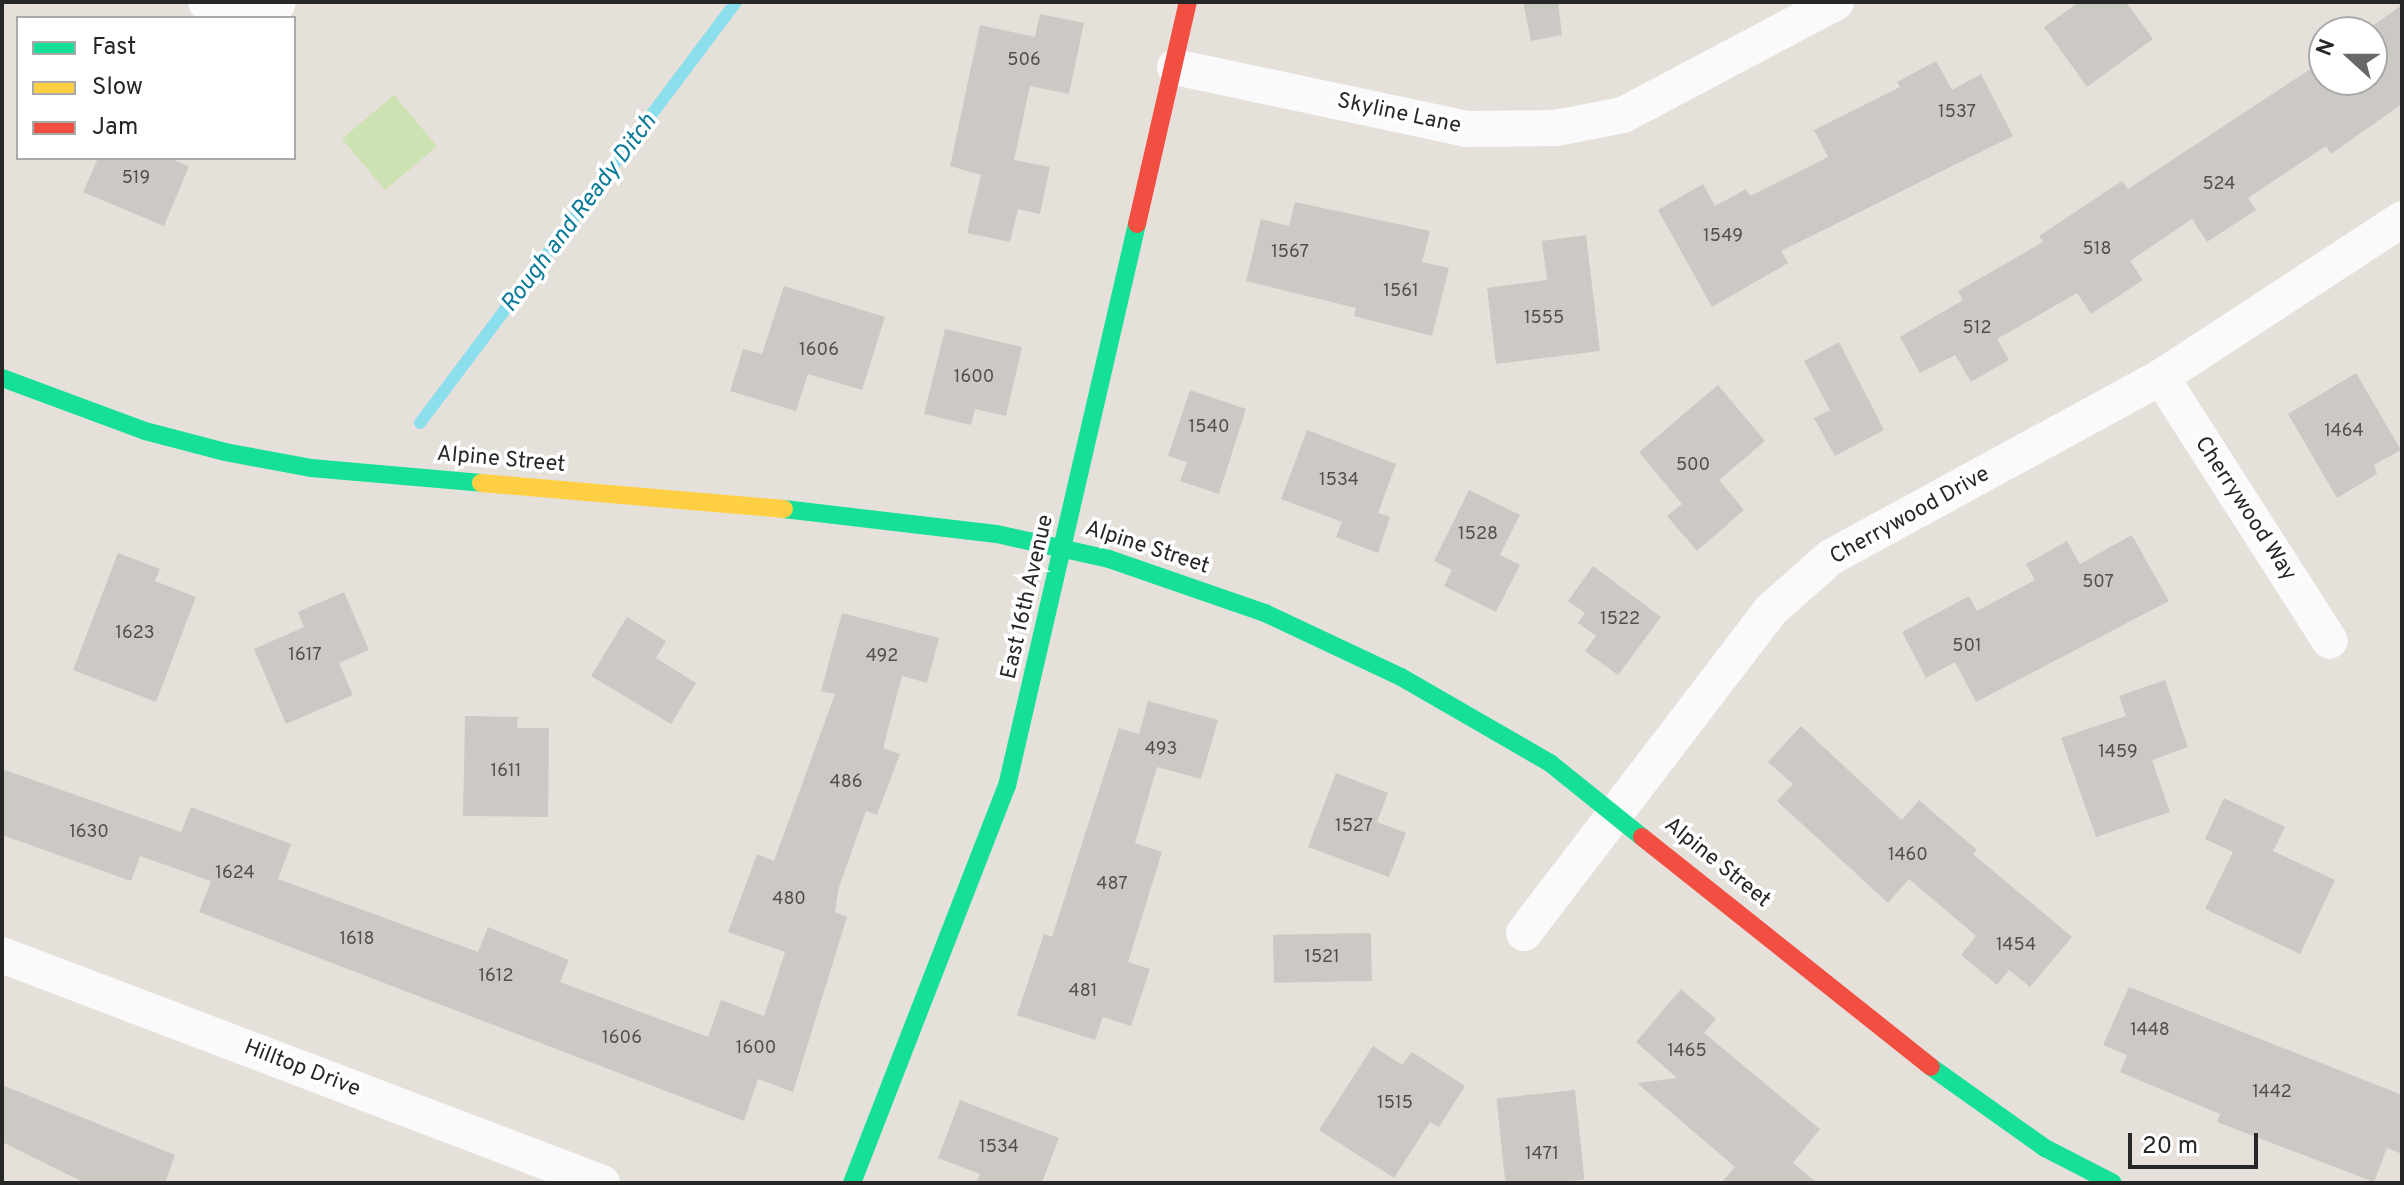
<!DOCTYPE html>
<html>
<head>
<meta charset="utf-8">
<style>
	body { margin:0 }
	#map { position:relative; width:2404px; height:1185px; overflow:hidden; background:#e6e0db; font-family:Overpass,sans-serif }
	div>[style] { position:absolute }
	.green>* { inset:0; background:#cce2b2; transform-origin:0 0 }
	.stream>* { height:12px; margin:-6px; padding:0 6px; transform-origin:6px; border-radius:6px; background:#8bdeeb }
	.building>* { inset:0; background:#ccc9c5; transform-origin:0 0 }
	.street>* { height:36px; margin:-18px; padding:0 18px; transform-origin:18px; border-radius:18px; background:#fbfafa }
	.fast>* { height:18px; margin:-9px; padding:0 9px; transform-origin:9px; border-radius:9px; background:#16e098 }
	.slow>* { height:18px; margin:-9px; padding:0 9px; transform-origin:9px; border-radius:9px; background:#ffcf43 }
	.jam>* { height:18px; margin:-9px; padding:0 9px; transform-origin:9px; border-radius:9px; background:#f24e42 }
	span { translate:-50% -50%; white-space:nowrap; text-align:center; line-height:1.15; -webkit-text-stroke:7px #fff; paint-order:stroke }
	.number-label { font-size:18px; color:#51504f }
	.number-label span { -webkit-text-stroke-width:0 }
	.street-label { font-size:22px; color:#272727 }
	.water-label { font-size:24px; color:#097999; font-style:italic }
	.frame { position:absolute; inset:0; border:4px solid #272727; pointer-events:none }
	.legend { position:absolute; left:16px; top:16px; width:280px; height:144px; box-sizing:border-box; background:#fff; border:2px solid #a9a9a9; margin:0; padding:10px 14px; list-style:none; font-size:24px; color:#272727 }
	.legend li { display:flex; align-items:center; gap:16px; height:40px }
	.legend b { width:40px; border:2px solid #a9a9a9 }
	.north { position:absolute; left:2308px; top:16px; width:80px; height:80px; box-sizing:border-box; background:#fff; border:2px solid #a9a9a9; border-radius:50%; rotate:291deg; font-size:22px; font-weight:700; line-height:32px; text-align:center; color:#272727 }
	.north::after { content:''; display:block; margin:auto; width:28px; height:36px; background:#6a6866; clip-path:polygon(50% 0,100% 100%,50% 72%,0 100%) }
	.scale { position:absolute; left:2128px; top:1133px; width:130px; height:36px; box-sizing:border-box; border:4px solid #272727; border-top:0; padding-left:10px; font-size:24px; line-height:28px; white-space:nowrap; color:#272727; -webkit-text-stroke:6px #fff; paint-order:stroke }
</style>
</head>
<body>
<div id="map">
	<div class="green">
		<div style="left:394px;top:95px;width:67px;height:68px;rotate:50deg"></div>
	</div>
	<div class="stream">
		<div style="left:420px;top:423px;width:526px;rotate:-53.11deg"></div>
	</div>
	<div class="building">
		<div style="clip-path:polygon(1523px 2px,1558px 2px,1562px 35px,1531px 41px)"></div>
		<div style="clip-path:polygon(2079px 2px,2126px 2px,2153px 39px,2087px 87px,2044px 27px)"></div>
		<div style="clip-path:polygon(2402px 5px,2402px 104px,2331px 154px,2326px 146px,2248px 198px,2256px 210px,2207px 242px,2192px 219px,2130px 261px,2143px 280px,2091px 314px,2077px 293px,1997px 339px,2009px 360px,1971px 382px,1955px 355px,1920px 373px,1900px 337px,1963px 300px,1958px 291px,2043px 242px,2039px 236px,2122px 181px,2128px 189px,2324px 60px,2324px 80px,2372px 80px,2372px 32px,2364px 32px)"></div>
		<div style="clip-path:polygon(1040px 14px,1084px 23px,1069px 94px,1030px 86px,1014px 160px,1050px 167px,1040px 214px,1018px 209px,1010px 242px,967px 233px,981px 175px,950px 166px,980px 25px,1035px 37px)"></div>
		<div style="clip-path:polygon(1936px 61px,1952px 90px,1981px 74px,2013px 136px,1781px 251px,1788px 263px,1712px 307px,1658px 210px,1703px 184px,1715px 206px,1746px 189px,1750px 196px,1828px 157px,1814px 130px,1900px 87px,1897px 82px)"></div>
		<div style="clip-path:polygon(98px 158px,169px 158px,189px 166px,164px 226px,83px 192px)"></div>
		<div style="clip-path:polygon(1295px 202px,1430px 231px,1422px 262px,1449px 268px,1432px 336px,1354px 316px,1356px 308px,1246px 281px,1261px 219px,1289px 226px)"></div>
		<div style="clip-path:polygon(1586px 235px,1600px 351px,1496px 364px,1487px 288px,1547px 280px,1542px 241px)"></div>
		<div style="clip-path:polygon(784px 286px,885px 317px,862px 390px,808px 374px,796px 411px,730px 391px,743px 349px,762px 354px)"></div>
		<div style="clip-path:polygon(945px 329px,1022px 347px,1006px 416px,975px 409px,971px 425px,924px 414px)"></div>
		<div style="clip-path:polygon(1839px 342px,1884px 430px,1835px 456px,1814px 418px,1830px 410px,1804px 361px)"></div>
		<div style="clip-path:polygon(2356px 373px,2401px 450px,2374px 465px,2377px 474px,2337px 498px,2288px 414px)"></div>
		<div style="clip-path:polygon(1718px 385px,1765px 441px,1719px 480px,1744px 510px,1697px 551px,1667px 516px,1682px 504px,1639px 452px)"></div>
		<div style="clip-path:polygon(1190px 390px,1246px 409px,1219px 494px,1180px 481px,1187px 462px,1168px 456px)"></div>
		<div style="clip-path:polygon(1307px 430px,1396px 464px,1378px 513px,1390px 517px,1378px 553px,1336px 537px,1342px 522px,1281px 499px)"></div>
		<div style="clip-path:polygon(1469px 490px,1520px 515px,1500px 555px,1520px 565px,1496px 612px,1444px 586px,1452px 570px,1434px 561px)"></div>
		<div style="clip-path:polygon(2132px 535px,2169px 601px,1976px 702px,1955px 662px,1926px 678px,1902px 632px,1969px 596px,1977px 611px,2035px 580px,2026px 564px,2067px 541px,2080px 564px)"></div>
		<div style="clip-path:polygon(118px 553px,160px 569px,155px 581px,196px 597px,156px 702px,73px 670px)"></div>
		<div style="clip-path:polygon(1593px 566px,1661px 617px,1618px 675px,1585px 651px,1596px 636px,1578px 623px,1585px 613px,1568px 601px)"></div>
		<div style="clip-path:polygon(344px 592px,369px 650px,339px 663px,353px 695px,286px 724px,254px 649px,304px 627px,298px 612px)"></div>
		<div style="clip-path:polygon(842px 613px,939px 638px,927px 683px,902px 676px,883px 748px,900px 754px,877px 815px,866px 811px,839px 887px,835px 912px,847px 917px,793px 1092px,758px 1079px,744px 1121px,199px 912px,211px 881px,140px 856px,131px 881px,2px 835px,2px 769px,181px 832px,191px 807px,291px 844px,278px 879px,478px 952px,488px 927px,569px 960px,560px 982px,708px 1037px,721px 1000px,764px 1016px,785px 952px,728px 932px,757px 854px,774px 861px,835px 694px,821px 691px)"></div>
		<div style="clip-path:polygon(627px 617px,666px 641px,656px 658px,696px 683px,671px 724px,591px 676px)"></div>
		<div style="clip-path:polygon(2165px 680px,2188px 747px,2152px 760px,2170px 812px,2096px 837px,2061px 738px,2126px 716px,2119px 696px)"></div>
		<div style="clip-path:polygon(1148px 701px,1218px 720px,1201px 779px,1157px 767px,1135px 843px,1162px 852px,1128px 962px,1150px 969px,1131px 1026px,1103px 1017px,1095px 1040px,1017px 1015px,1044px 934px,1052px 937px,1119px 728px,1139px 734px)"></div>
		<div style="clip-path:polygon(465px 716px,518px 717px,517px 728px,549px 728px,548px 817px,463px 816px)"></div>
		<div style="clip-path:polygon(1801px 726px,1902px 820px,1919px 800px,1977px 850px,1973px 854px,2072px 937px,2030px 987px,2009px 970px,1997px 985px,1961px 955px,1976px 936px,1909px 879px,1888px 903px,1777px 801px,1793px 784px,1768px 762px)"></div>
		<div style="clip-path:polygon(1336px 773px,1388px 793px,1377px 822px,1406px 833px,1389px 877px,1308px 847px)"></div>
		<div style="clip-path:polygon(2224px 798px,2285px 827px,2273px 851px,2335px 880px,2300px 954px,2205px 909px,2233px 852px,2205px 839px)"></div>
		<div style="left:1371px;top:933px;width:48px;height:98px;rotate:89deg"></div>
		<div style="clip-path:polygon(2129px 987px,2402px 1095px,2402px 1154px,2387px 1148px,2374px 1182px,2217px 1122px,2220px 1114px,2120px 1072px,2127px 1055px,2103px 1045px)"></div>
		<div style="clip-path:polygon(1681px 989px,1716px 1019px,1704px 1033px,1820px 1129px,1793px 1163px,1818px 1183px,1721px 1183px,1735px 1167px,1637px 1083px,1677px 1078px,1636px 1042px)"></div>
		<div style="clip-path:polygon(1373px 1046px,1402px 1065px,1412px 1052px,1465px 1086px,1439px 1127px,1430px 1122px,1394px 1178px,1319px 1130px)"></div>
		<div style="clip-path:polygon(2px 1085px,175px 1155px,165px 1183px,85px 1183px,2px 1142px)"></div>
		<div style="left:1575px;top:1090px;width:90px;height:79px;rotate:84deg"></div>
		<div style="clip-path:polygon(960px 1100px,1059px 1138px,1042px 1183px,976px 1183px,980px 1174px,938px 1158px)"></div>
	</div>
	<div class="street">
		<div style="left:206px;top:2px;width:44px;rotate:21.3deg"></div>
		<div style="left:269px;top:18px;width:18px;rotate:-61deg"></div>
		<div style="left:1175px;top:67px;width:298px;rotate:12deg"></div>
		<div style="left:1466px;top:129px;width:90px;rotate:-0.6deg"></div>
		<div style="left:1556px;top:128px;width:68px;rotate:-11deg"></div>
		<div style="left:1623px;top:115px;width:241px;rotate:-27.9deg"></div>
		<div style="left:2161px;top:377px;width:313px;rotate:57.4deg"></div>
		<div style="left:1524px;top:933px;width:407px;rotate:-52.6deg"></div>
		<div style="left:1771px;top:610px;width:80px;rotate:-41.5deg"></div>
		<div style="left:1831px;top:557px;width:376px;rotate:-28.6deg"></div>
		<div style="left:2161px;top:377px;width:288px;rotate:-33.2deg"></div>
		<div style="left:2px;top:955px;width:642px;rotate:20.81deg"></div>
	</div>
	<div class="fast">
		<div style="left:2px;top:378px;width:153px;rotate:20.3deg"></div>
		<div style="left:145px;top:431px;width:83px;rotate:14.7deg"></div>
		<div style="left:225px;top:452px;width:87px;rotate:10.5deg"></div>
		<div style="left:311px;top:468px;width:171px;rotate:5deg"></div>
		<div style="left:784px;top:509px;width:214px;rotate:6.7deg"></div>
		<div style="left:997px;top:534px;width:115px;rotate:12.6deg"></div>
		<div style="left:1109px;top:559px;width:165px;rotate:19.1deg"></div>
		<div style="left:1265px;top:613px;width:150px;rotate:25.2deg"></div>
		<div style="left:1401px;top:677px;width:172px;rotate:30deg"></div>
		<div style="left:1550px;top:763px;width:118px;rotate:38.8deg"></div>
		<div style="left:1931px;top:1067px;width:140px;rotate:35.4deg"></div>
		<div style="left:2045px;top:1148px;width:76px;rotate:27.2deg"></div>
		<div style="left:852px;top:1183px;width:426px;rotate:-68.7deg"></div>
		<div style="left:1007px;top:786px;width:577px;rotate:-76.98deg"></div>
	</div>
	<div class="slow">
		<div style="left:481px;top:483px;width:304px;rotate:4.9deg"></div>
	</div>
	<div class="jam">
		<div style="left:1137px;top:224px;width:228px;rotate:-77.1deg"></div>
		<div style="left:1642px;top:837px;width:369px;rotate:38.5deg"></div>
	</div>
	<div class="number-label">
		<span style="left:1024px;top:61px">506</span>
		<span style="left:1957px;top:113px">1537</span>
		<span style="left:136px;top:179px">519</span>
		<span style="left:2219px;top:185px">524</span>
		<span style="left:1723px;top:237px">1549</span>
		<span style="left:2097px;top:250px">518</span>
		<span style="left:1290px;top:253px">1567</span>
		<span style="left:1401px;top:292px">1561</span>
		<span style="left:1544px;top:319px">1555</span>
		<span style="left:1977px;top:329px">512</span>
		<span style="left:819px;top:351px">1606</span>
		<span style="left:974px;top:378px">1600</span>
		<span style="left:1209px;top:428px">1540</span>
		<span style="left:2344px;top:432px">1464</span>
		<span style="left:1693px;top:466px">500</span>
		<span style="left:1339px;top:481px">1534</span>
		<span style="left:1478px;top:535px">1528</span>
		<span style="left:2098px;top:583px">507</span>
		<span style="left:1620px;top:620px">1522</span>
		<span style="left:135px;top:634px">1623</span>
		<span style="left:1967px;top:647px">501</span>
		<span style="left:305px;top:656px">1617</span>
		<span style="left:882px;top:657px">492</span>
		<span style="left:1161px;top:750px">493</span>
		<span style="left:2118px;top:753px">1459</span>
		<span style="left:506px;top:772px">1611</span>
		<span style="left:846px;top:783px">486</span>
		<span style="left:1354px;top:827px">1527</span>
		<span style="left:89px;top:833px">1630</span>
		<span style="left:1908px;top:856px">1460</span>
		<span style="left:235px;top:874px">1624</span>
		<span style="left:1112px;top:885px">487</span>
		<span style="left:789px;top:900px">480</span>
		<span style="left:357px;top:940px">1618</span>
		<span style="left:2016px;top:946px">1454</span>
		<span style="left:1322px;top:958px">1521</span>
		<span style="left:496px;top:977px">1612</span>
		<span style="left:1083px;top:992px">481</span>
		<span style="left:2150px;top:1031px">1448</span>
		<span style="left:622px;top:1039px">1606</span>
		<span style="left:756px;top:1049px">1600</span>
		<span style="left:1687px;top:1052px">1465</span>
		<span style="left:2272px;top:1093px">1442</span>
		<span style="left:1395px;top:1104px">1515</span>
		<span style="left:999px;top:1148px">1534</span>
		<span style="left:1542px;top:1155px">1471</span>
	</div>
	<div class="street-label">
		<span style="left:1399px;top:114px;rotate:12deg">Skyline Lane</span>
		<span style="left:501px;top:460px;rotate:5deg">Alpine Street</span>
		<span style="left:2245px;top:509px;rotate:57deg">Cherrywood Way</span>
		<span style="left:1910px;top:516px;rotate:-29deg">Cherrywood Drive</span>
		<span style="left:1147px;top:548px;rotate:18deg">Alpine Street</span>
		<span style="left:1028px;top:597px;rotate:-77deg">East 16th Avenue</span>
		<span style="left:1717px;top:863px;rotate:39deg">Alpine Street</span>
		<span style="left:302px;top:1069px;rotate:21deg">Hilltop Drive</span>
	</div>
	<div class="water-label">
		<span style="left:580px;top:214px;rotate:-53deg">Rough and Ready Ditch</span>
	</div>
	<div class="frame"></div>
	<ul class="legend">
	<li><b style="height:10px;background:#16e098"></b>Fast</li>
	<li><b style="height:10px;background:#ffcf43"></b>Slow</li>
	<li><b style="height:10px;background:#f24e42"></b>Jam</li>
	</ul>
	<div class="north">N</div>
	<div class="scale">20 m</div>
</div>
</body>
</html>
